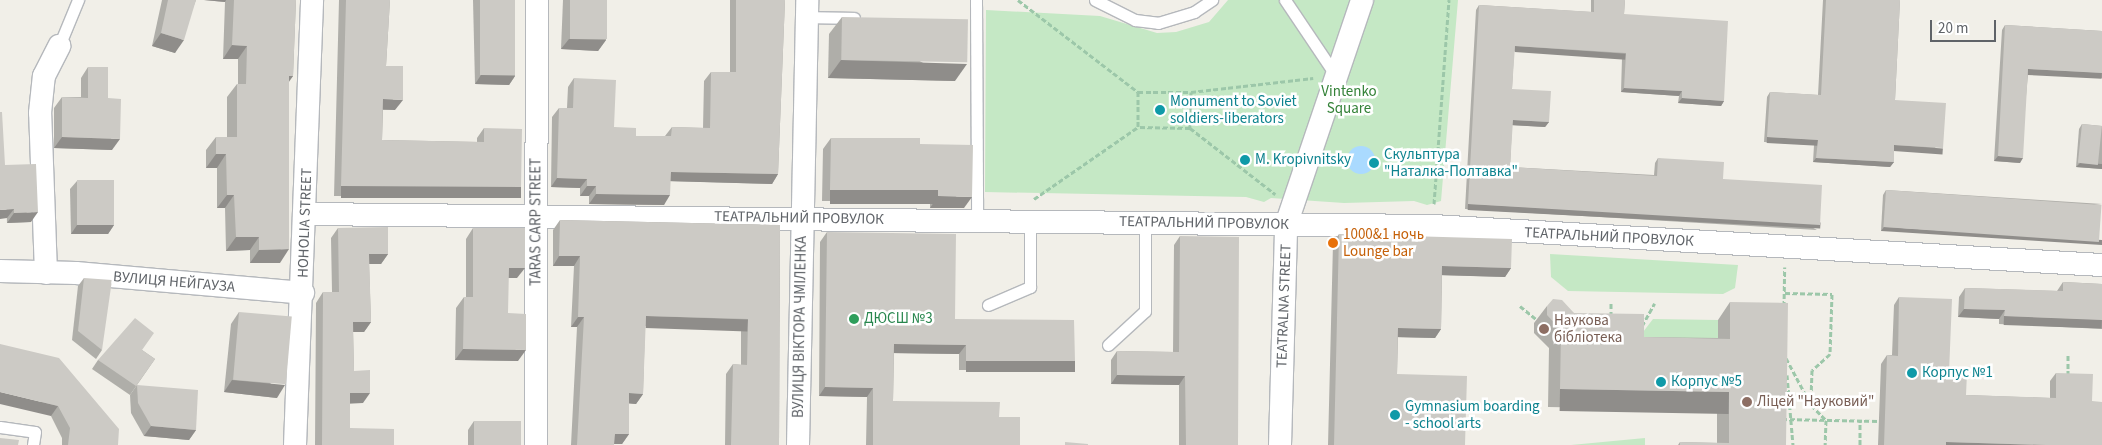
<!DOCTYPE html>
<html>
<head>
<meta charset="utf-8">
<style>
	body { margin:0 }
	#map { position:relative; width:2102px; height:445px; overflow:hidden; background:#f1efe8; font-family:"Source Sans 3",sans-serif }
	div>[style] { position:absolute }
	.green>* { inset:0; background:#c5e8c5 }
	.water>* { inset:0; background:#aadaff }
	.round { border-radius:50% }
	.path>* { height:3px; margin-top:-1.5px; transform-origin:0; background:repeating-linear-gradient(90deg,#9cc7a9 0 5px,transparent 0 7.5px) }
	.roads { filter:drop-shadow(1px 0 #b5b8bc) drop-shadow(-1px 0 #b5b8bc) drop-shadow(0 1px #b5b8bc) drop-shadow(0 -1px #b5b8bc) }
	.lane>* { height:11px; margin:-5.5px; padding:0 5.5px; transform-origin:5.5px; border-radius:5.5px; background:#fff }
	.street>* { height:22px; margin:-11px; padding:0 11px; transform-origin:11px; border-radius:11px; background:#fff }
	.wall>* { inset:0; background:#afaea9 }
	.shaded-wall>* { inset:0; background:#8f8d8a; transform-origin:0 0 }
	.building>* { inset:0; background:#cccac5; transform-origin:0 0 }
	.dots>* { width:14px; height:14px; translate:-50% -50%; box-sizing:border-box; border:2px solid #fff; border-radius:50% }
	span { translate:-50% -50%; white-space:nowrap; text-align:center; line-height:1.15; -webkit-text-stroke:5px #fff; paint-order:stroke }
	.park-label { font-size:15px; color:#348238 }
	.culture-label { font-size:15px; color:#0d838f }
	.left { translate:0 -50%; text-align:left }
	.street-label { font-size:15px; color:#5f6368 }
	.food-label { font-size:15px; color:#c56008 }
	.leisure-label { font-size:15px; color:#27864d }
	.education-label { font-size:15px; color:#785e54 }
	.scale { position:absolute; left:1930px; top:20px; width:66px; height:22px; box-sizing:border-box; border:2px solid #5f6368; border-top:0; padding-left:6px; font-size:15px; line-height:18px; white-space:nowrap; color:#5f6368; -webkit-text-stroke:4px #fff; paint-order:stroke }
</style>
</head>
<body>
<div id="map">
	<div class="green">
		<div style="clip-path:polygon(1228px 0,1458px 0,1441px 201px,1427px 205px,1414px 201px,1344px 203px,1271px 198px,1264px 202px,1246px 197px,985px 192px,986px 10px,1100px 16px,1157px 33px,1176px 32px,1209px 22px)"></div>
		<div style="clip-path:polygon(1550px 254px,1738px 265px,1735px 288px,1723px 294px,1568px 291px,1551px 277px)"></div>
		<div style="clip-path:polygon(1653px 319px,1718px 320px,1718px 356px,1643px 355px,1643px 332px)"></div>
		<div style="clip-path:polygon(1645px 438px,1645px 445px,1571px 445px)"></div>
	</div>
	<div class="water">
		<div class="round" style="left:1347px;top:146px;width:28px;height:28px"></div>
	</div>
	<div class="path">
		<div style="left:1018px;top:0;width:151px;rotate:37.5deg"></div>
		<div style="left:1191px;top:92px;width:36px;rotate:92deg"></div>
		<div style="left:1190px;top:128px;width:52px;rotate:-178.9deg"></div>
		<div style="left:1138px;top:127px;width:35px;rotate:-90deg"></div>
		<div style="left:1138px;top:92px;width:53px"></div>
		<div style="left:1191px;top:92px;width:123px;rotate:-6.5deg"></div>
		<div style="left:1190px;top:128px;width:108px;rotate:37.8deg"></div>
		<div style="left:1034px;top:199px;width:126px;rotate:-34.7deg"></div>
		<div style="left:1434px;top:204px;width:205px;rotate:-85.8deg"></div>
		<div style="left:1785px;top:293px;width:47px;rotate:1.2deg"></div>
		<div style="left:1832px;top:294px;width:60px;rotate:91.9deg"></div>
		<div style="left:1830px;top:354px;width:24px;rotate:138deg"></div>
		<div style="left:1812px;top:370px;width:35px;rotate:92deg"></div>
		<div style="left:1520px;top:306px;width:22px;rotate:39deg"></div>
		<div style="left:1784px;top:306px;width:39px;rotate:-89deg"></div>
		<div style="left:1611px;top:316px;width:13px;rotate:-90deg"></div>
		<div style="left:1642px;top:326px;width:26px;rotate:-61deg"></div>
		<div style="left:1786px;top:358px;width:53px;rotate:62deg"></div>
		<div style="left:1811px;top:405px;width:21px;rotate:45deg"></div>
		<div style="left:1826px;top:420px;width:25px;rotate:92deg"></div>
		<div style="left:1787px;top:375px;width:70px;rotate:85.1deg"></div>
		<div style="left:2068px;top:376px;width:21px;rotate:-90deg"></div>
		<div style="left:1782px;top:419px;width:97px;rotate:1.2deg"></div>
		<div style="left:1860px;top:445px;width:25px;rotate:-90deg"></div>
	</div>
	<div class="roads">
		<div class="lane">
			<div style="left:976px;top:0;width:220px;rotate:89.7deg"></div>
			<div style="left:1095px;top:0;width:45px;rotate:26.6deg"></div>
			<div style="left:1135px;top:20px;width:23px;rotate:7deg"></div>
			<div style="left:1158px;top:23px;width:38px;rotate:-17deg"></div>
			<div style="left:1194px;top:12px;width:22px;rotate:-34deg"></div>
			<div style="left:1285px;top:0;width:92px;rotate:56.1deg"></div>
			<div style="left:806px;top:17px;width:48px;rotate:1.2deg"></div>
			<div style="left:59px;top:46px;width:50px;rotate:-67.6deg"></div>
			<div style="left:988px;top:305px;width:46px;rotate:-23.2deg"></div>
			<div style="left:1030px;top:287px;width:66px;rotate:-90deg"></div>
			<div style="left:1108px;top:345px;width:50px;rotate:-42.6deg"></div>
			<div style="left:1145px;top:311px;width:88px;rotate:-90deg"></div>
			<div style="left:0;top:427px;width:35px;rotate:8deg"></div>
			<div style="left:35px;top:432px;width:13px;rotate:99deg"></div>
		</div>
		<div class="street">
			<div style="left:305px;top:214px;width:1128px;rotate:0.61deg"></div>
			<div style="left:1433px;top:226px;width:670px;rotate:3.34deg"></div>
			<div style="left:0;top:271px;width:76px;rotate:1.5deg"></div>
			<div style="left:76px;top:273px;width:228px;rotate:5deg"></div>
			<div style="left:46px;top:273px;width:160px;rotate:-92.1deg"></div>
			<div style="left:40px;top:113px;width:37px;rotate:-84deg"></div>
			<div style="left:44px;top:76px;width:34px;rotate:-63deg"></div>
			<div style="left:295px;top:445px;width:445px;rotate:-87.8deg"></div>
			<div style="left:536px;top:445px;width:445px;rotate:-89.9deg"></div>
			<div style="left:798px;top:445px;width:445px;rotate:-88.8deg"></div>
			<div style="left:1280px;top:445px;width:220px;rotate:-88.4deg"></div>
			<div style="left:1286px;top:225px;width:237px;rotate:-71.3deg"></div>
		</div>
	</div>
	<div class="wall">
		<div style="clip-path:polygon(162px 0,196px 0,175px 53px,152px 46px)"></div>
		<div style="clip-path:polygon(204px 0,296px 0,293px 76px,289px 82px,280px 263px,250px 263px,250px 250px,226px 251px,225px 208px,217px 208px,217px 168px,206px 168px,206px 150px,216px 137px,227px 137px,227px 97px,237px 84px,238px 84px,238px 59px,223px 59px,225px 2px)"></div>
		<div style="clip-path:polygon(339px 0,390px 0,386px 66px,395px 110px,383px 110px,382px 140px,477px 142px,477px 138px,484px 128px,514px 197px,334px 196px)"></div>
		<div style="clip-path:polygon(473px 0,515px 0,515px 76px,509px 85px,475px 84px)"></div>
		<div style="clip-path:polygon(563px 0,607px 0,606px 40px,598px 51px,561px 49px)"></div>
		<div style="clip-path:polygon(730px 0,785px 0,778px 174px,772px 184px,670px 181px,664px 205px,589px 204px,589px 196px,580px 196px,580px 188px,551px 187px,552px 117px,559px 108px,567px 108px,568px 87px,574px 78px,614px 127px,636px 136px,665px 136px,672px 127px,703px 128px,704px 81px,711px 72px,730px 72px)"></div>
		<div style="clip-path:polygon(1591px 0,1625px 0,1624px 14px,1724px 101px,1721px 106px,1678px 103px,1679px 96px,1621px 92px,1622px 58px,1514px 51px,1512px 89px,1549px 122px,1545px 127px,1512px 125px,1510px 167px,1654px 175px,1655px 163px,1658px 158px,1723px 179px,1817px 230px,1465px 209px,1476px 10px,1479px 5px,1591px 12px)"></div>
		<div style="clip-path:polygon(1823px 0,1900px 0,1895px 100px,1940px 153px,1894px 150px,1894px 162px,1890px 167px,1813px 162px,1814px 145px,1764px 142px,1767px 97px,1770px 92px,1818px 95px)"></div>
		<div style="clip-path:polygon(842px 17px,955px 81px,828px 78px,829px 34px)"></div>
		<div style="clip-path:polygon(2005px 25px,2102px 31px,2102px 78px,2028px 74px,2020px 163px,1994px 161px,2002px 30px)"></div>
		<div style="clip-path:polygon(88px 67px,108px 98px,112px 150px,54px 148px,54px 108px,62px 97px,81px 97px,81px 78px)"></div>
		<div style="clip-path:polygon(2082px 124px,2102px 126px,2102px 169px,2076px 167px,2079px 129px)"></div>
		<div style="clip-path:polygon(831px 138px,920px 144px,964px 208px,930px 208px,930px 201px,822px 201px,823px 149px)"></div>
		<div style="clip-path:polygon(5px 165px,31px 222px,7px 223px)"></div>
		<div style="clip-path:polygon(77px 181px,114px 225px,108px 234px,71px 234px,70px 189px)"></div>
		<div style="clip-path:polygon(1886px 190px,2102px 204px,1881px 231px,1883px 195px)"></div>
		<div style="clip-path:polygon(560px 220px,780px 225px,779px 445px,725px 445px,726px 374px,733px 364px,741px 365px,741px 329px,645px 326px,643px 394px,636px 404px,629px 403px,629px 434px,622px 444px,614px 444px,614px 445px,571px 445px,577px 327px,571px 327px,574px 266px,553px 266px,553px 230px)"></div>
		<div style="clip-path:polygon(338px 228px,388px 254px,381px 264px,369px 264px,371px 322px,364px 332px,353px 332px,354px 371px,363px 403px,350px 403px,350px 428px,394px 445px,315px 445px,316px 303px,323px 292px,332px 292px,331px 238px)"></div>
		<div style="clip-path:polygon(473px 228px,517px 278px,508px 278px,508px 313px,518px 361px,455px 360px,456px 308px,464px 297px,466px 297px,466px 239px)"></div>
		<div style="clip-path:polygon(827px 232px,955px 319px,1075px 361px,1068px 370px,959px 370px,959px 354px,894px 353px,893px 401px,999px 417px,1020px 445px,866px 445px,867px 397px,819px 396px,820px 242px)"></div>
		<div style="clip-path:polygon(1339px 234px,1511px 268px,1505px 277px,1442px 275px,1441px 329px,1435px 338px,1398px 337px,1397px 374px,1465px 445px,1328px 445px,1333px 243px)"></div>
		<div style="clip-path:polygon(1180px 236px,1238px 445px,1179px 445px,1179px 385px,1111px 384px,1111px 360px,1117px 351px,1173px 352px,1174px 245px)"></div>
		<div style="clip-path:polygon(84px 278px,102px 350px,96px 359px,72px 340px,78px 286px)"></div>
		<div style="clip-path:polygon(2063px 282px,2102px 284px,2102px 329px,1999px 324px,1999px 319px,1958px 317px,1959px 297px,1965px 288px,2057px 291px)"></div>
		<div style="clip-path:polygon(1899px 297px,1949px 373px,1966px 395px,2050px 398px,2050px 381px,2056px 373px,2092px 401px,2102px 445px,1878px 445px,1881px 364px,1887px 355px,1892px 355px,1894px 305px)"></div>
		<div style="clip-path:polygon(1730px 302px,1786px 445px,1678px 445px,1680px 442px,1717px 443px,1717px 410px,1548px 407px,1549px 348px,1534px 333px,1534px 323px,1547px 306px,1574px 313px,1644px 337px,1718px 338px,1718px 320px)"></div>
		<div style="clip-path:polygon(239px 312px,277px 398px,224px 392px,231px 324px)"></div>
		<div style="clip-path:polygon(0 344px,118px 445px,62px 445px,62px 438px,51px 416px)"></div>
		<div style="clip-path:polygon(142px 350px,155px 359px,130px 395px,92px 369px,98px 360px)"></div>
		<div style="clip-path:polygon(137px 385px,196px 430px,189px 440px,144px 436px,131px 413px,130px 395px)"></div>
		<div style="clip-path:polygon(474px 421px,520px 445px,468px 445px,468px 430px)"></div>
	</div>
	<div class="shaded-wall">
		<div style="clip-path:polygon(204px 0,226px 0,225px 2px)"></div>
		<div style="clip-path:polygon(161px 33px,184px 40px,175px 53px,152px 46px)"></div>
		<div style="clip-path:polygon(569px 39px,606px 40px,598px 51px,561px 49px)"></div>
		<div style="clip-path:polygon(232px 45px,247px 46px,238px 59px,223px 59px)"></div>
		<div style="left:1515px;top:46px;width:111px;height:6px;rotate:4deg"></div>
		<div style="clip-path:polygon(841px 60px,967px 64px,955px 81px,828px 78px)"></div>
		<div style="left:2028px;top:69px;width:74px;height:6px;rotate:3deg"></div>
		<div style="clip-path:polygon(481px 75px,515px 76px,509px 85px,475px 84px)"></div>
		<div style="clip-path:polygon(289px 76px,293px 76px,283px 89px)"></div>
		<div style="clip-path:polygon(1624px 88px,1682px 91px,1679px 96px,1621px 92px)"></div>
		<div style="clip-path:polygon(1682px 98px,1724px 101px,1721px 106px,1678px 103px)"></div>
		<div style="clip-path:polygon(383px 99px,403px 100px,395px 110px,376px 109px)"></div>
		<div style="clip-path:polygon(1513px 120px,1549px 122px,1545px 127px,1509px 125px)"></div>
		<div style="clip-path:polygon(62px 137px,120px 139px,112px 150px,54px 148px)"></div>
		<div style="left:1767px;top:137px;width:51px;height:6px;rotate:3deg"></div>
		<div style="left:1894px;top:145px;width:49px;height:6px;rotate:4deg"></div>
		<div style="clip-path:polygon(216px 154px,226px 154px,217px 168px,206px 168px)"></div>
		<div style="clip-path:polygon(1998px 156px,2023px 158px,2020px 163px,1994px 161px)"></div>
		<div style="clip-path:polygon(1816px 158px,1894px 162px,1890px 167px,1813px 162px)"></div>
		<div style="clip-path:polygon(2080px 163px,2102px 164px,2102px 169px,2076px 167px)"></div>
		<div style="clip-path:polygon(671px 172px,778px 174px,772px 184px,664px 181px)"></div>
		<div style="clip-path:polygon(557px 178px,587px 179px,580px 188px,551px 187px)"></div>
		<div style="left:341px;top:186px;width:180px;height:12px"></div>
		<div style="clip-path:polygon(587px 186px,596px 186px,589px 196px,580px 196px)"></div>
		<div style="left:830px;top:190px;width:108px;height:14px"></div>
		<div style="clip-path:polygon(596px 194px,670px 195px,664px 205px,589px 204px)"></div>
		<div style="clip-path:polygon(227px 195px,234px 195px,225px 208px,217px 208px)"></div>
		<div style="clip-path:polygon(938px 196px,972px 197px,964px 208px,930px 208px)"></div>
		<div style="left:1468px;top:204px;width:353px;height:6px;rotate:3deg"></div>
		<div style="clip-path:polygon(14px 209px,7px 218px,0 219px,0 210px)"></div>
		<div style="clip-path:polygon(38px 212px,31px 222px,7px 223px,14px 213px)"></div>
		<div style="clip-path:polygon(77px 225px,114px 225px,108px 234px,71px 234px)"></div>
		<div style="clip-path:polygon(1884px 227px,2102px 240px,2102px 245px,1881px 231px)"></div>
		<div style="clip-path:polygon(236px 237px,259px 237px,250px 250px,226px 251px)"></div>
		<div style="clip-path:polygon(289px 249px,280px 263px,250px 263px,259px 250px)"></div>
		<div style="clip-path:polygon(369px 254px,388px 254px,381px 264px,361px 264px)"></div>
		<div style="clip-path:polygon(559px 256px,580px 256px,574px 266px,553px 266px)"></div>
		<div style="clip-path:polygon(1442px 266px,1511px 268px,1505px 277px,1436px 275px)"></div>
		<div style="clip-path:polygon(509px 268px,525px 268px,517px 278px,501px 278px)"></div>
		<div style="clip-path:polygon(1964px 309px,2005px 310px,1999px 319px,1958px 317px)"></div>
		<div style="left:646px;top:316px;width:102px;height:12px;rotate:2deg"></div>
		<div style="left:2004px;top:316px;width:98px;height:9px;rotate:2deg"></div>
		<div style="clip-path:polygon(578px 317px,584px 317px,577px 327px,571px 327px)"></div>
		<div style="clip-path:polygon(353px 322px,371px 322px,364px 332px,346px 332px)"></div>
		<div style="clip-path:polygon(1398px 328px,1441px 329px,1435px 338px,1392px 337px)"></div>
		<div style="clip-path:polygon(894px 344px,966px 345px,959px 354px,887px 353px)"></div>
		<div style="clip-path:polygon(463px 349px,526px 350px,518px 361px,455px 360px)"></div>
		<div style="left:966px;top:361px;width:109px;height:11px"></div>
		<div style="clip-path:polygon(1117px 375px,1185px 376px,1179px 385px,1111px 384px)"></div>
		<div style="clip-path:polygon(232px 380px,285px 385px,277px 398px,224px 392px)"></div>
		<div style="clip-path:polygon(825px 387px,873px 388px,867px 397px,819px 396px)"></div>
		<div style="left:1560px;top:389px;width:169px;height:22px;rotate:1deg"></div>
		<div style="clip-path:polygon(0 392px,58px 406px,51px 416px,0 404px)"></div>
		<div style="clip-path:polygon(350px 393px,370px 393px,363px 403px,343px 404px)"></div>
		<div style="clip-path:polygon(629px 393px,643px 394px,636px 404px,622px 403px)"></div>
		<div style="clip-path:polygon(151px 426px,196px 430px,189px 440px,144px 436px)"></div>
		<div style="clip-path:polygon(615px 434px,629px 434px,622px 444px,608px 444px)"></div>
		<div style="clip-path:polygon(1946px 442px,2046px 445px,1944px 445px)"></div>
	</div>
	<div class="building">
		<div style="clip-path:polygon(168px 0,196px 0,184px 40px,161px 33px)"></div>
		<div style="clip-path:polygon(234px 0,296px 0,293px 76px,289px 76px,289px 249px,259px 250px,259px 237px,236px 237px,234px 195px,227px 195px,226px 154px,216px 154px,216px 137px,237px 137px,237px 84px,246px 84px,247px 46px,232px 45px)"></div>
		<div style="clip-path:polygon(346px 0,390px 0,386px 66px,403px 66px,403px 100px,383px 99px,382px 140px,484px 142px,484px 128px,522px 129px,521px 187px,341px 186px)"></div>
		<div style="left:480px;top:0;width:35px;height:75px"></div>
		<div style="left:570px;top:0;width:37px;height:39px"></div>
		<div style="clip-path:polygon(736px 0,785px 0,778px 174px,671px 172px,670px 195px,596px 194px,596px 186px,587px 186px,587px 179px,557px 178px,559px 108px,573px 108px,574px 78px,616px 80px,614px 127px,636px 128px,636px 136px,671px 136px,672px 127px,710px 128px,711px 72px,736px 72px)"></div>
		<div style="clip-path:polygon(1594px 0,1625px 0,1624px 14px,1728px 21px,1724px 101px,1682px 98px,1682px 91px,1624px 88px,1626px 53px,1515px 46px,1512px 89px,1551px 91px,1549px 122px,1513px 120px,1510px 167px,1657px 176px,1658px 158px,1724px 162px,1723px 179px,1822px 185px,1820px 225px,1468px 204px,1479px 5px,1594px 12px)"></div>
		<div style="clip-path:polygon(1826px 0,1900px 0,1895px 100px,1946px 103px,1943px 148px,1894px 145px,1894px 162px,1816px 158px,1818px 140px,1767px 137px,1770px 92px,1821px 95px)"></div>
		<div style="left:842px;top:17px;width:126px;height:43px;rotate:1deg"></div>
		<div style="clip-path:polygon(2005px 25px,2102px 31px,2102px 73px,2028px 69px,2023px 158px,1998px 156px)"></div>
		<div style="clip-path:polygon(88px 67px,108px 67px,108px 98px,121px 99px,120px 139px,62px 137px,62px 97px,88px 98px)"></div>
		<div style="clip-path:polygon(0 112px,2px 112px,5px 165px,36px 164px,38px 212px,14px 213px,14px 209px,0 210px)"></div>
		<div style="left:2082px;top:124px;width:20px;height:39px;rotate:6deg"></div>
		<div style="clip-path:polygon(831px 138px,920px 138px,920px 144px,973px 145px,972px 197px,938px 196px,938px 190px,830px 190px)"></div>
		<div style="left:114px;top:180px;width:45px;height:37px;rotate:90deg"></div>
		<div style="left:1886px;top:190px;width:216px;height:37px;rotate:4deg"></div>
		<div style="clip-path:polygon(560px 220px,780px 225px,779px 445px,731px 445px,733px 364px,747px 365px,748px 319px,646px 316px,643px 394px,629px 393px,629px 434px,615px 434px,614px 445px,577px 445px,584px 317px,578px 317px,580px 256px,559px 256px)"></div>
		<div style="clip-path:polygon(388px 227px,388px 254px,369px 254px,371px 322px,353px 322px,354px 371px,370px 370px,370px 393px,350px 393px,350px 428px,394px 429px,394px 445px,322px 445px,323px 292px,339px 292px,338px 228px)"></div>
		<div style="clip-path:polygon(473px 228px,525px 228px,525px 268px,509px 268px,508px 313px,526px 314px,526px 350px,463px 349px,464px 297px,473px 297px)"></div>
		<div style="clip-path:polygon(827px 232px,956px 234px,955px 319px,1074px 320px,1075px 361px,966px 361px,966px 345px,894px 344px,893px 401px,1000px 402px,999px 417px,1020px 417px,1020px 445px,873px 445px,873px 388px,825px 387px)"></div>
		<div style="clip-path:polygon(1339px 234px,1512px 239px,1511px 268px,1442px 266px,1441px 329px,1398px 328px,1397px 374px,1467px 376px,1465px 445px,1334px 445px)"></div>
		<div style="clip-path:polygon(1180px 236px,1239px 237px,1238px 445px,1186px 445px,1185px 376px,1117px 375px,1117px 351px,1179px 352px)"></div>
		<div style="clip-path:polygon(84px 278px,112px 280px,102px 350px,78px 331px)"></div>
		<div style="clip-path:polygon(2063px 282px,2102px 284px,2102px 320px,2004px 316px,2005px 310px,1964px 309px,1965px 288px,2063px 291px)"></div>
		<div style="clip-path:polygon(1899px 297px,1952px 299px,1949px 373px,1967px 373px,1966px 395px,2056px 398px,2056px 373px,2093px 374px,2092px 401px,2102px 402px,2102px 445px,2046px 445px,1946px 442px,1946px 445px,1884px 445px,1887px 355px,1898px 356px)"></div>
		<div style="clip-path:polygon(1553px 299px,1562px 300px,1574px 313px,1644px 314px,1644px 337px,1730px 339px,1730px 302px,1788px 303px,1786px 445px,1680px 445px,1680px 442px,1729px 443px,1729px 392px,1560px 389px,1561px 330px,1547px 315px,1547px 306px)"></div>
		<div style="left:239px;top:312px;width:53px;height:68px;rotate:5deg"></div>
		<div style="clip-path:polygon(135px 318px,154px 333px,142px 350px,155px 359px,136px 386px,98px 360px)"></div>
		<div style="clip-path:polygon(0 344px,59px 358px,119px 429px,118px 445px,68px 445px,70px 428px,58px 406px,0 392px)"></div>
		<div style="clip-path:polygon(137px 385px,198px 390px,196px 430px,151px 426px,138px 403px)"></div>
		<div style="left:474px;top:421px;width:47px;height:24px"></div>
		<div style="clip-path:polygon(0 438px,19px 440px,18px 445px,0 445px)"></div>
		<div style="clip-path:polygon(1065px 442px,1088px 444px,1088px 445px,1065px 445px)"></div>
	</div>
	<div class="dots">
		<div style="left:1160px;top:110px;background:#0f9aa8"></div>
		<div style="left:1245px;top:160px;background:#0f9aa8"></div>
		<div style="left:1374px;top:163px;background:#0f9aa8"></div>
		<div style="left:1333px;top:243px;background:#e8710a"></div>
		<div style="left:854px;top:319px;background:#2e9e5b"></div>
		<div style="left:1544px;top:329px;background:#8d6e63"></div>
		<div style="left:1912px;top:373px;background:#0f9aa8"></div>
		<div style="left:1661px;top:382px;background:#0f9aa8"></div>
		<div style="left:1747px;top:402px;background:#8d6e63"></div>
		<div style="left:1395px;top:415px;background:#0f9aa8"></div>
	</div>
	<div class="park-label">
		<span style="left:1349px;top:100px">Vintenko<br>Square</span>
	</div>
	<div class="culture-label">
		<span class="left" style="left:1170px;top:110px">Monument to Soviet<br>soldiers-liberators</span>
		<span class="left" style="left:1384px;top:163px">Скульптура<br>"Наталка-Полтавка"</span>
		<span class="left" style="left:1255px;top:160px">M. Kropivnitsky</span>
		<span class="left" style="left:1922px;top:373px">Корпус №1</span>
		<span class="left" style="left:1671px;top:382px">Корпус №5</span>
		<span class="left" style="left:1405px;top:415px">Gymnasium boarding<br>- school arts</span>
	</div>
	<div class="street-label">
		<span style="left:799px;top:218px;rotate:1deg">ТЕАТРАЛЬНИЙ ПРОВУЛОК</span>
		<span style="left:536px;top:222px;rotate:-90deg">TARAS CARP STREET</span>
		<span style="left:305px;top:223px;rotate:-88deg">HOHOLIA STREET</span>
		<span style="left:1204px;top:223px;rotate:1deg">ТЕАТРАЛЬНИЙ ПРОВУЛОК</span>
		<span style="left:1609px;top:237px;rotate:3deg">ТЕАТРАЛЬНИЙ ПРОВУЛОК</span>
		<span style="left:174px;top:282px;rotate:5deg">ВУЛИЦЯ НЕЙГАУЗА</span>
		<span style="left:1284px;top:306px;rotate:-88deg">TEATRALNA STREET</span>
		<span style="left:800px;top:327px;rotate:-89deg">ВУЛИЦЯ ВІКТОРА ЧМІЛЕНКА</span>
	</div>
	<div class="food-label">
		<span class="left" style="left:1343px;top:243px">1000&amp;1 ночь<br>Lounge bar</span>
	</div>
	<div class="leisure-label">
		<span class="left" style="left:864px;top:319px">ДЮСШ №3</span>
	</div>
	<div class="education-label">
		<span class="left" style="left:1554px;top:329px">Наукова<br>бібліотека</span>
		<span class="left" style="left:1757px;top:402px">Ліцей "Науковий"</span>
	</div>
	<div class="scale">20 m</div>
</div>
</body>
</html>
